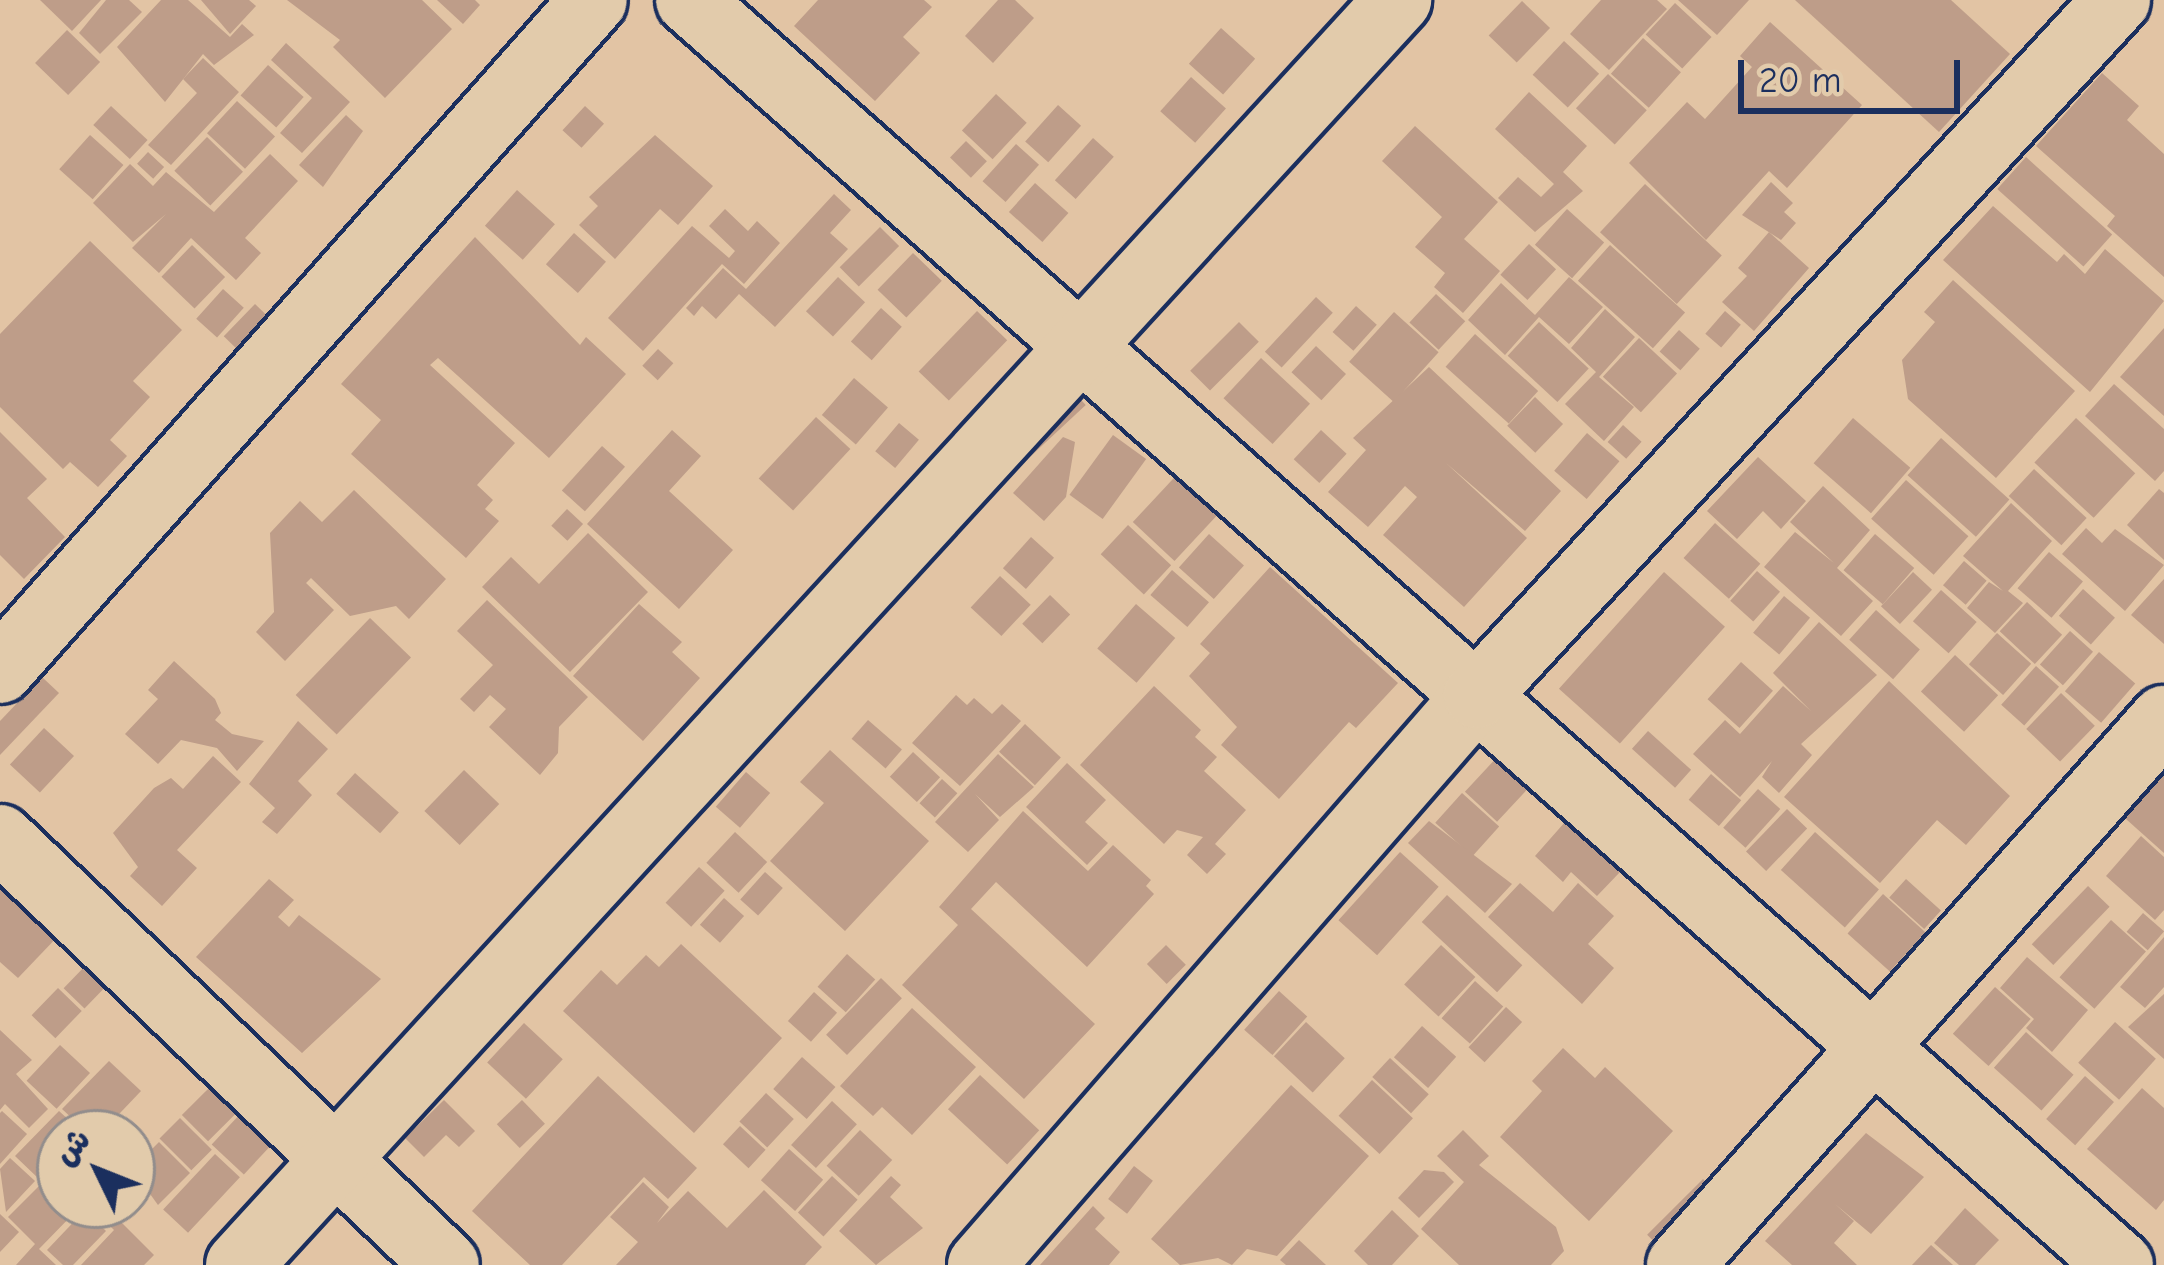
<!DOCTYPE html>
<html>
<head>
<meta charset="utf-8">
<style>
	body { margin:0 }
	#map { position:relative; width:2164px; height:1265px; overflow:hidden; background:#e2c4a4; font-family:"Comic Neue","Playpen Sans Arabic",sans-serif }
	div>[style] { position:absolute }
	.building>* { inset:0; background:#be9d89; transform-origin:0 0 }
	.roads { filter:drop-shadow(3px 0 #1b2f5e) drop-shadow(-3px 0 #1b2f5e) drop-shadow(0 3px #1b2f5e) drop-shadow(0 -3px #1b2f5e) }
	.minor>* { height:66px; margin:-33px; padding:0 33px; transform-origin:33px; border-radius:33px; background:#e2cbab }
	span { translate:-50% -50%; white-space:nowrap; text-align:center; line-height:1.15; -webkit-text-stroke:12px #e2cbab; paint-order:stroke }
	.north { position:absolute; left:36px; top:1109px; width:120px; height:120px; box-sizing:border-box; background:#e2cbab; border:3px solid #928d8c; border-radius:50%; rotate:313deg; font-size:33px; font-weight:700; line-height:48px; text-align:center; color:#1b2f5e }
	.north::after { content:''; display:block; margin:auto; width:42px; height:54px; background:#1b2f5e; clip-path:polygon(50% 0,100% 100%,50% 72%,0 100%) }
	.scale { position:absolute; left:1738px; top:60px; width:222px; height:54px; box-sizing:border-box; border:6px solid #1b2f5e; border-top:0; padding-left:15px; font-size:36px; line-height:42px; white-space:nowrap; color:#1b2f5e; -webkit-text-stroke:9px #e2cbab; paint-order:stroke }
</style>
</head>
<body>
<div id="map">
	<div class="building">
		<div style="clip-path:polygon(40px 0,101px 0,72px 31px)"></div>
		<div style="clip-path:polygon(106px 0,129px 0,142px 12px,100px 54px,79px 33px)"></div>
		<div style="clip-path:polygon(161px 0,188px 0,230px 37px,242px 24px,254px 35px,214px 65px,203px 54px,165px 102px,117px 47px)"></div>
		<div style="clip-path:polygon(201px 0,249px 0,256px 6px,230px 34px)"></div>
		<div style="clip-path:polygon(287px 0,422px 0,452px 29px,385px 98px,333px 47px,340px 40px)"></div>
		<div style="clip-path:polygon(437px 0,475px 0,480px 5px,463px 24px)"></div>
		<div style="clip-path:polygon(818px 0,924px 0,932px 7px,903px 37px,920px 53px,875px 101px,794px 26px)"></div>
		<div style="clip-path:polygon(998px 0,1015px 0,1034px 18px,993px 63px,965px 36px)"></div>
		<div style="clip-path:polygon(1601px 0,1657px 0,1667px 9px,1609px 70px,1570px 34px)"></div>
		<div style="clip-path:polygon(1678px 0,1749px 0,1717px 35px)"></div>
		<div style="clip-path:polygon(1795px 0,1951px 0,2010px 54px,1939px 132px)"></div>
		<div style="left:1522px;top:1px;width:39px;height:48px;rotate:44deg"></div>
		<div style="left:1675px;top:3px;width:50px;height:43px;rotate:43deg"></div>
		<div style="clip-path:polygon(1770px 22px,1862px 105px,1787px 188px,1769px 171px,1706px 240px,1629px 163px,1687px 102px,1705px 119px,1752px 67px,1740px 56px)"></div>
		<div style="left:1221px;top:28px;width:46px;height:48px;rotate:42deg"></div>
		<div style="left:67px;top:30px;width:46px;height:46px;rotate:44deg"></div>
		<div style="left:1643px;top:38px;width:51px;height:48px;rotate:42deg"></div>
		<div style="left:1564px;top:41px;width:48px;height:46px;rotate:43deg"></div>
		<div style="clip-path:polygon(286px 43px,350px 102px,302px 153px,280px 133px,312px 98px,271px 60px)"></div>
		<div style="clip-path:polygon(203px 58px,239px 92px,171px 165px,148px 145px,197px 93px,183px 79px)"></div>
		<div style="left:268px;top:65px;width:48px;height:41px;rotate:42deg"></div>
		<div style="clip-path:polygon(2102px 73px,2139px 106px,2127px 120px,2164px 154px,2164px 277px,2107px 226px,2115px 216px,2036px 146px)"></div>
		<div style="left:1608px;top:74px;width:53px;height:47px;rotate:43deg"></div>
		<div style="left:1191px;top:77px;width:47px;height:46px;rotate:42deg"></div>
		<div style="clip-path:polygon(1529px 92px,1587px 146px,1563px 172px,1583px 191px,1535px 232px,1498px 198px,1518px 177px,1541px 197px,1554px 184px,1495px 129px)"></div>
		<div style="left:996px;top:94px;width:42px;height:50px;rotate:43deg"></div>
		<div style="left:237px;top:101px;width:52px;height:44px;rotate:43deg"></div>
		<div style="left:1058px;top:105px;width:31px;height:49px;rotate:42deg"></div>
		<div style="left:111px;top:106px;width:50px;height:26px;rotate:43deg"></div>
		<div style="left:585px;top:106px;width:26px;height:33px;rotate:43deg"></div>
		<div style="clip-path:polygon(346px 115px,363px 131px,323px 187px,299px 165px)"></div>
		<div style="clip-path:polygon(1415px 126px,1498px 202px,1464px 239px,1500px 271px,1463px 313px,1434px 287px,1445px 273px,1415px 247px,1442px 217px,1382px 161px)"></div>
		<div style="left:90px;top:135px;width:45px;height:46px;rotate:42deg"></div>
		<div style="clip-path:polygon(655px 135px,713px 186px,678px 225px,660px 209px,615px 259px,579px 225px,598px 206px,589px 197px)"></div>
		<div style="left:207px;top:137px;width:50px;height:47px;rotate:44deg"></div>
		<div style="left:1093px;top:138px;width:28px;height:57px;rotate:42deg"></div>
		<div style="left:966px;top:141px;width:29px;height:23px;rotate:44deg"></div>
		<div style="left:1016px;top:144px;width:31px;height:50px;rotate:42deg"></div>
		<div style="left:148px;top:152px;width:22px;height:16px;rotate:43deg"></div>
		<div style="clip-path:polygon(270px 154px,298px 181px,245px 238px,261px 253px,236px 280px,191px 238px,159px 273px,132px 248px,166px 214px,133px 242px,93px 203px,130px 164px,153px 186px,166px 172px,214px 212px)"></div>
		<div style="left:2026px;top:157px;width:116px;height:43px;rotate:42deg"></div>
		<div style="clip-path:polygon(1771px 182px,1793px 203px,1784px 212px,1796px 223px,1781px 240px,1742px 215px)"></div>
		<div style="left:1035px;top:183px;width:45px;height:39px;rotate:42deg"></div>
		<div style="left:1645px;top:184px;width:105px;height:66px;rotate:43deg"></div>
		<div style="left:517px;top:190px;width:51px;height:48px;rotate:42deg"></div>
		<div style="clip-path:polygon(834px 194px,851px 210px,830px 233px,848px 249px,775px 327px,739px 294px,716px 319px,702px 306px,694px 316px,686px 308px,723px 268px,746px 289px)"></div>
		<div style="clip-path:polygon(1993px 206px,2057px 262px,2064px 254px,2085px 274px,2105px 249px,2164px 301px,2090px 392px,1943px 260px)"></div>
		<div style="clip-path:polygon(725px 209px,748px 231px,757px 221px,780px 243px,744px 284px,722px 264px,643px 351px,608px 318px,692px 226px,729px 258px,735px 251px,709px 226px)"></div>
		<div style="left:1567px;top:209px;width:50px;height:48px;rotate:42deg"></div>
		<div style="left:880px;top:227px;width:27px;height:57px;rotate:45deg"></div>
		<div style="clip-path:polygon(1769px 232px,1809px 268px,1754px 331px,1722px 302px,1747px 276px,1738px 268px)"></div>
		<div style="left:574px;top:233px;width:43px;height:42px;rotate:42deg"></div>
		<div style="clip-path:polygon(475px 237px,580px 345px,586px 337px,626px 374px,549px 458px,438px 358px,430px 365px,515px 443px,477px 485px,493px 500px,485px 509px,499px 521px,466px 558px,351px 454px,381px 420px,341px 384px)"></div>
		<div style="clip-path:polygon(90px 241px,182px 330px,133px 381px,150px 397px,110px 440px,127px 456px,98px 487px,70px 462px,63px 469px,0 407px,0 334px)"></div>
		<div style="left:1529px;top:244px;width:37px;height:42px;rotate:43deg"></div>
		<div style="left:192px;top:245px;width:46px;height:44px;rotate:44deg"></div>
		<div style="left:1610px;top:245px;width:101px;height:48px;rotate:42deg"></div>
		<div style="left:913px;top:253px;width:40px;height:51px;rotate:44deg"></div>
		<div style="left:838px;top:277px;width:37px;height:47px;rotate:43deg"></div>
		<div style="clip-path:polygon(1569px 277px,1603px 307px,1569px 344px,1539px 317px,1505px 355px,1468px 320px,1501px 283px,1535px 315px)"></div>
		<div style="clip-path:polygon(1953px 280px,2075px 391px,1996px 478px,1908px 399px,1902px 360px,1935px 322px,1924px 312px)"></div>
		<div style="left:223px;top:289px;width:28px;height:40px;rotate:42deg"></div>
		<div style="left:1436px;top:294px;width:40px;height:39px;rotate:43deg"></div>
		<div style="left:1316px;top:297px;width:23px;height:75px;rotate:43deg"></div>
		<div style="left:255px;top:304px;width:33px;height:45px;rotate:44deg"></div>
		<div style="left:1356px;top:306px;width:28px;height:35px;rotate:42deg"></div>
		<div style="left:881px;top:308px;width:28px;height:45px;rotate:42deg"></div>
		<div style="clip-path:polygon(1605px 309px,1635px 337px,1599px 377px,1634px 407px,1604px 441px,1565px 404px,1596px 372px,1571px 348px)"></div>
		<div style="left:977px;top:311px;width:42px;height:84px;rotate:44deg"></div>
		<div style="left:1725px;top:311px;width:21px;height:30px;rotate:41deg"></div>
		<div style="left:1394px;top:312px;width:60px;height:67px;rotate:42deg"></div>
		<div style="left:1239px;top:322px;width:28px;height:69px;rotate:45deg"></div>
		<div style="left:1539px;top:322px;width:68px;height:46px;rotate:43deg"></div>
		<div style="clip-path:polygon(2164px 328px,2164px 416px,2120px 377px)"></div>
		<div style="left:1679px;top:330px;width:28px;height:29px;rotate:42deg"></div>
		<div style="left:1475px;top:334px;width:85px;height:44px;rotate:42deg"></div>
		<div style="left:1639px;top:338px;width:52px;height:53px;rotate:43deg"></div>
		<div style="left:1316px;top:346px;width:41px;height:36px;rotate:43deg"></div>
		<div style="left:658px;top:349px;width:21px;height:23px;rotate:43deg"></div>
		<div style="left:1261px;top:358px;width:67px;height:55px;rotate:43deg"></div>
		<div style="clip-path:polygon(1429px 367px,1561px 491px,1525px 531px,1446px 463px,1527px 538px,1464px 607px,1383px 535px,1417px 497px,1405px 486px,1368px 527px,1328px 492px,1366px 450px,1353px 438px)"></div>
		<div style="left:854px;top:378px;width:45px;height:49px;rotate:41deg"></div>
		<div style="clip-path:polygon(2114px 384px,2164px 429px,2164px 471px,2155px 481px,2085px 416px)"></div>
		<div style="left:1068px;top:386px;width:26px;height:117px;rotate:47deg"></div>
		<div style="left:1535px;top:397px;width:39px;height:40px;rotate:44deg"></div>
		<div style="left:816px;top:417px;width:47px;height:84px;rotate:43deg"></div>
		<div style="left:1853px;top:418px;width:76px;height:60px;rotate:41deg"></div>
		<div style="left:2076px;top:418px;width:81px;height:61px;rotate:43deg"></div>
		<div style="left:899px;top:423px;width:26px;height:37px;rotate:40deg"></div>
		<div style="left:1623px;top:425px;width:25px;height:23px;rotate:42deg"></div>
		<div style="clip-path:polygon(672px 430px,701px 456px,669px 491px,733px 550px,679px 609px,587px 524px)"></div>
		<div style="left:1321px;top:430px;width:35px;height:40px;rotate:43deg"></div>
		<div style="clip-path:polygon(0 432px,47px 479px,27px 498px,65px 537px,24px 579px,0 555px)"></div>
		<div style="left:1587px;top:433px;width:43px;height:50px;rotate:41deg"></div>
		<div style="left:1113px;top:435px;width:41px;height:74px;rotate:36deg"></div>
		<div style="clip-path:polygon(1063px 437px,1075px 442px,1066px 497px,1044px 521px,1013px 493px)"></div>
		<div style="left:1941px;top:438px;width:92px;height:50px;rotate:42deg"></div>
		<div style="left:602px;top:446px;width:31px;height:60px;rotate:42deg"></div>
		<div style="clip-path:polygon(1758px 457px,1806px 501px,1781px 529px,1763px 511px,1737px 539px,1707px 511px)"></div>
		<div style="left:1186px;top:465px;width:57px;height:78px;rotate:43deg"></div>
		<div style="left:2034px;top:469px;width:72px;height:37px;rotate:43deg"></div>
		<div style="left:1906px;top:480px;width:84px;height:52px;rotate:42deg"></div>
		<div style="clip-path:polygon(1823px 486px,1870px 530px,1837px 568px,1873px 601px,1841px 636px,1764px 567px,1795px 532px,1834px 563px,1790px 522px)"></div>
		<div style="clip-path:polygon(2159px 489px,2164px 493px,2164px 560px,2127px 525px)"></div>
		<div style="clip-path:polygon(354px 490px,446px 579px,409px 619px,396px 606px,350px 616px,311px 578px,306px 583px,334px 610px,285px 661px,256px 632px,274px 612px,270px 533px,300px 501px,322px 522px)"></div>
		<div style="clip-path:polygon(2011px 503px,2052px 541px,2008px 591px,2023px 603px,1995px 633px,1967px 608px,1989px 582px,2003px 591px,1963px 556px)"></div>
		<div style="left:567px;top:509px;width:22px;height:23px;rotate:43deg"></div>
		<div style="left:1715px;top:523px;width:61px;height:47px;rotate:42deg"></div>
		<div style="left:1128px;top:525px;width:59px;height:40px;rotate:43deg"></div>
		<div style="clip-path:polygon(2086px 528px,2102px 543px,2115px 529px,2164px 565px,2125px 611px,2062px 554px)"></div>
		<div style="clip-path:polygon(588px 533px,648px 592px,570px 672px,482px 587px,511px 557px,539px 584px)"></div>
		<div style="left:1209px;top:534px;width:47px;height:45px;rotate:42deg"></div>
		<div style="left:1875px;top:534px;width:52px;height:48px;rotate:41deg"></div>
		<div style="left:1031px;top:537px;width:31px;height:42px;rotate:42deg"></div>
		<div style="left:2049px;top:552px;width:45px;height:48px;rotate:41deg"></div>
		<div style="left:1964px;top:561px;width:30px;height:32px;rotate:41deg"></div>
		<div style="clip-path:polygon(1270px 567px,1398px 683px,1356px 728px,1349px 722px,1279px 799px,1221px 745px,1237px 727px,1189px 676px,1210px 653px,1200px 644px)"></div>
		<div style="left:1172px;top:570px;width:49px;height:33px;rotate:41deg"></div>
		<div style="left:1757px;top:571px;width:31px;height:40px;rotate:42deg"></div>
		<div style="left:1664px;top:572px;width:82px;height:157px;rotate:42deg"></div>
		<div style="left:1913px;top:572px;width:26px;height:47px;rotate:43deg"></div>
		<div style="left:1000px;top:576px;width:42px;height:43px;rotate:43deg"></div>
		<div style="clip-path:polygon(2164px 579px,2164px 644px,2131px 615px)"></div>
		<div style="left:2083px;top:589px;width:43px;height:36px;rotate:42deg"></div>
		<div style="left:1941px;top:590px;width:48px;height:42px;rotate:42deg"></div>
		<div style="left:1050px;top:595px;width:28px;height:40px;rotate:44deg"></div>
		<div style="left:1784px;top:596px;width:34px;height:48px;rotate:40deg"></div>
		<div style="clip-path:polygon(487px 600px,588px 697px,559px 727px,558px 753px,540px 775px,489px 727px,506px 709px,490px 695px,474px 712px,460px 699px,493px 665px,457px 631px)"></div>
		<div style="left:2027px;top:602px;width:48px;height:40px;rotate:43deg"></div>
		<div style="clip-path:polygon(639px 604px,682px 642px,672px 652px,700px 678px,643px 741px,573px 676px)"></div>
		<div style="left:1136px;top:604px;width:52px;height:59px;rotate:41deg"></div>
		<div style="left:1876px;top:610px;width:59px;height:40px;rotate:42deg"></div>
		<div style="left:370px;top:618px;width:57px;height:107px;rotate:44deg"></div>
		<div style="clip-path:polygon(1819px 622px,1877px 675px,1801px 744px,1812px 755px,1779px 793px,1762px 777px,1772px 761px,1740px 797px,1693px 754px,1725px 720px,1740px 734px,1783px 686px,1811px 711px,1773px 673px)"></div>
		<div style="left:2070px;top:631px;width:31px;height:45px;rotate:42deg"></div>
		<div style="left:1997px;top:633px;width:46px;height:42px;rotate:42deg"></div>
		<div style="left:2099px;top:652px;width:48px;height:52px;rotate:41deg"></div>
		<div style="left:1955px;top:655px;width:59px;height:50px;rotate:43deg"></div>
		<div style="clip-path:polygon(174px 661px,215px 699px,221px 713px,215px 720px,232px 734px,264px 741px,237px 771px,217px 748px,181px 740px,158px 764px,125px 734px,158px 699px,148px 690px)"></div>
		<div style="left:1741px;top:662px;width:43px;height:50px;rotate:42deg"></div>
		<div style="left:2036px;top:666px;width:31px;height:52px;rotate:42deg"></div>
		<div style="clip-path:polygon(42px 677px,59px 693px,0 755px,0 721px)"></div>
		<div style="clip-path:polygon(1889px 681px,2010px 796px,1966px 845px,1937px 820px,1880px 883px,1784px 797px)"></div>
		<div style="clip-path:polygon(1154px 686px,1201px 730px,1195px 737px,1217px 757px,1204px 771px,1246px 810px,1215px 844px,1226px 854px,1207px 874px,1187px 855px,1203px 837px,1177px 830px,1164px 844px,1080px 765px)"></div>
		<div style="left:2061px;top:693px;width:47px;height:50px;rotate:44deg"></div>
		<div style="clip-path:polygon(956px 695px,967px 705px,974px 698px,992px 714px,1002px 704px,1021px 721px,960px 786px,912px 743px)"></div>
		<div style="left:868px;top:720px;width:45px;height:25px;rotate:41deg"></div>
		<div style="clip-path:polygon(298px 721px,328px 749px,298px 781px,312px 795px,277px 834px,262px 822px,275px 808px,249px 784px)"></div>
		<div style="left:1025px;top:724px;width:49px;height:38px;rotate:43deg"></div>
		<div style="left:44px;top:728px;width:41px;height:50px;rotate:43deg"></div>
		<div style="left:1648px;top:731px;width:58px;height:24px;rotate:42deg"></div>
		<div style="left:1514px;top:739px;width:44px;height:72px;rotate:43deg"></div>
		<div style="clip-path:polygon(830px 750px,929px 841px,845px 931px,770px 861px,824px 803px,800px 782px)"></div>
		<div style="left:913px;top:752px;width:37px;height:34px;rotate:43deg"></div>
		<div style="clip-path:polygon(998px 754px,1034px 787px,1000px 817px,975px 794px,999px 820px,968px 852px,935px 822px)"></div>
		<div style="clip-path:polygon(213px 756px,241px 782px,177px 850px,197px 868px,162px 906px,130px 876px,138px 867px,113px 833px,154px 788px,171px 778px,183px 789px)"></div>
		<div style="clip-path:polygon(1067px 763px,1106px 800px,1085px 822px,1108px 843px,1087px 865px,1026px 807px)"></div>
		<div style="clip-path:polygon(2156px 766px,2164px 774px,2164px 853px,2117px 811px)"></div>
		<div style="left:464px;top:770px;width:49px;height:57px;rotate:44deg"></div>
		<div style="left:746px;top:772px;width:32px;height:46px;rotate:41deg"></div>
		<div style="left:355px;top:773px;width:59px;height:28px;rotate:42deg"></div>
		<div style="left:1711px;top:774px;width:40px;height:34px;rotate:41deg"></div>
		<div style="left:942px;top:779px;width:21px;height:33px;rotate:43deg"></div>
		<div style="left:1758px;top:789px;width:30px;height:52px;rotate:42deg"></div>
		<div style="left:1462px;top:793px;width:50px;height:40px;rotate:42deg"></div>
		<div style="left:1787px;top:809px;width:28px;height:59px;rotate:44deg"></div>
		<div style="clip-path:polygon(1023px 811px,1088px 871px,1113px 845px,1151px 880px,1146px 886px,1154px 894px,1087px 967px,996px 882px,971px 909px,1095px 1024px,1024px 1099px,902px 985px,958px 925px,939px 907px)"></div>
		<div style="clip-path:polygon(1429px 821px,1512px 884px,1485px 913px,1408px 843px)"></div>
		<div style="clip-path:polygon(1565px 822px,1620px 872px,1597px 896px,1571px 872px,1563px 882px,1535px 856px)"></div>
		<div style="left:735px;top:832px;width:44px;height:42px;rotate:43deg"></div>
		<div style="left:1815px;top:832px;width:86px;height:51px;rotate:42deg"></div>
		<div style="clip-path:polygon(2141px 836px,2164px 857px,2164px 910px,2155px 920px,2106px 876px)"></div>
		<div style="left:1400px;top:852px;width:52px;height:92px;rotate:42deg"></div>
		<div style="left:699px;top:867px;width:35px;height:49px;rotate:43deg"></div>
		<div style="left:765px;top:872px;width:24px;height:37px;rotate:42deg"></div>
		<div style="clip-path:polygon(0 873px,61px 933px,18px 978px,0 962px)"></div>
		<div style="clip-path:polygon(269px 879px,294px 900px,278px 917px,289px 927px,299px 915px,381px 979px,302px 1053px,196px 957px)"></div>
		<div style="left:1906px;top:879px;width:47px;height:25px;rotate:42deg"></div>
		<div style="clip-path:polygon(1520px 883px,1553px 912px,1578px 883px,1614px 916px,1588px 944px,1614px 968px,1582px 1004px,1488px 917px)"></div>
		<div style="left:2088px;top:886px;width:30px;height:81px;rotate:44deg"></div>
		<div style="left:1883px;top:894px;width:57px;height:53px;rotate:42deg"></div>
		<div style="left:1447px;top:895px;width:103px;height:37px;rotate:43deg"></div>
		<div style="left:724px;top:898px;width:27px;height:36px;rotate:42deg"></div>
		<div style="left:2143px;top:913px;width:28px;height:25px;rotate:41deg"></div>
		<div style="left:2111px;top:920px;width:47px;height:77px;rotate:42deg"></div>
		<div style="clip-path:polygon(2164px 937px,2164px 987px,2145px 1008px,2120px 987px)"></div>
		<div style="clip-path:polygon(681px 944px,782px 1038px,694px 1133px,563px 1011px,601px 970px,617px 985px,646px 955px,659px 967px)"></div>
		<div style="left:1166px;top:945px;width:28px;height:27px;rotate:45deg"></div>
		<div style="left:1441px;top:945px;width:47px;height:54px;rotate:43deg"></div>
		<div style="left:847px;top:954px;width:38px;height:44px;rotate:42deg"></div>
		<div style="clip-path:polygon(2027px 957px,2088px 1010px,2052px 1052px,2026px 1028px,2034px 1019px,2000px 988px)"></div>
		<div style="left:90px;top:961px;width:29px;height:38px;rotate:44deg"></div>
		<div style="left:881px;top:978px;width:29px;height:79px;rotate:44deg"></div>
		<div style="left:1475px;top:981px;width:38px;height:50px;rotate:42deg"></div>
		<div style="left:1995px;top:987px;width:48px;height:63px;rotate:42deg"></div>
		<div style="left:58px;top:988px;width:33px;height:38px;rotate:44deg"></div>
		<div style="left:1279px;top:991px;width:38px;height:52px;rotate:42deg"></div>
		<div style="left:814px;top:992px;width:31px;height:39px;rotate:42deg"></div>
		<div style="clip-path:polygon(2164px 994px,2164px 1059px,2128px 1027px)"></div>
		<div style="left:1506px;top:1007px;width:22px;height:55px;rotate:43deg"></div>
		<div style="clip-path:polygon(912px 1008px,976px 1067px,912px 1135px,882px 1107px,873px 1116px,840px 1086px)"></div>
		<div style="left:1306px;top:1022px;width:53px;height:47px;rotate:43deg"></div>
		<div style="left:2115px;top:1022px;width:55px;height:55px;rotate:42deg"></div>
		<div style="left:524px;top:1023px;width:53px;height:54px;rotate:43deg"></div>
		<div style="left:1422px;top:1026px;width:46px;height:42px;rotate:42deg"></div>
		<div style="clip-path:polygon(0 1030px,32px 1060px,16px 1074px,48px 1109px,29px 1128px,5px 1104px,0 1110px)"></div>
		<div style="left:2026px;top:1032px;width:64px;height:48px;rotate:42deg"></div>
		<div style="left:60px;top:1045px;width:41px;height:49px;rotate:43deg"></div>
		<div style="clip-path:polygon(1563px 1048px,1595px 1078px,1605px 1067px,1673px 1131px,1589px 1221px,1500px 1137px,1542px 1091px,1532px 1081px)"></div>
		<div style="left:802px;top:1057px;width:45px;height:43px;rotate:42deg"></div>
		<div style="left:1390px;top:1058px;width:53px;height:26px;rotate:43deg"></div>
		<div style="clip-path:polygon(109px 1061px,141px 1091px,101px 1133px,88px 1133px,62px 1109px)"></div>
		<div style="left:980px;top:1075px;width:81px;height:47px;rotate:43deg"></div>
		<div style="clip-path:polygon(598px 1076px,697px 1168px,668px 1199px,644px 1177px,562px 1265px,530px 1265px,472px 1211px)"></div>
		<div style="left:2085px;top:1076px;width:39px;height:58px;rotate:42deg"></div>
		<div style="left:1372px;top:1080px;width:56px;height:49px;rotate:43deg"></div>
		<div style="left:213px;top:1084px;width:37px;height:44px;rotate:45deg"></div>
		<div style="clip-path:polygon(1291px 1085px,1369px 1156px,1277px 1256px,1247px 1249px,1232px 1265px,1218px 1258px,1180px 1265px,1151px 1239px)"></div>
		<div style="clip-path:polygon(2142px 1088px,2164px 1108px,2164px 1200px,2156px 1210px,2087px 1149px)"></div>
		<div style="left:766px;top:1093px;width:38px;height:39px;rotate:43deg"></div>
		<div style="clip-path:polygon(444px 1100px,475px 1131px,459px 1147px,446px 1135px,424px 1157px,405px 1138px)"></div>
		<div style="left:522px;top:1100px;width:33px;height:35px;rotate:46deg"></div>
		<div style="left:832px;top:1101px;width:34px;height:60px;rotate:43deg"></div>
		<div style="clip-path:polygon(2px 1111px,27px 1134px,0 1164px,0 1113px)"></div>
		<div style="clip-path:polygon(59px 1111px,83px 1133px,60px 1133px,60px 1157px,39px 1179px,15px 1156px)"></div>
		<div style="left:241px;top:1113px;width:44px;height:43px;rotate:43deg"></div>
		<div style="left:180px;top:1118px;width:45px;height:29px;rotate:45deg"></div>
		<div style="left:740px;top:1126px;width:35px;height:25px;rotate:43deg"></div>
		<div style="left:860px;top:1130px;width:44px;height:49px;rotate:43deg"></div>
		<div style="clip-path:polygon(1463px 1130px,1489px 1156px,1479px 1165px,1556px 1227px,1564px 1251px,1551px 1265px,1459px 1265px,1421px 1229px,1464px 1182px,1437px 1156px)"></div>
		<div style="clip-path:polygon(1866px 1133px,1924px 1177px,1871px 1234px,1835px 1204px,1854px 1221px,1834px 1243px,1857px 1265px,1792px 1265px,1765px 1241px)"></div>
		<div style="clip-path:polygon(159px 1142px,190px 1173px,158px 1205px,132px 1169px)"></div>
		<div style="left:789px;top:1149px;width:46px;height:42px;rotate:42deg"></div>
		<div style="left:215px;top:1154px;width:34px;height:76px;rotate:43deg"></div>
		<div style="clip-path:polygon(10px 1158px,35px 1181px,6px 1212px,0 1169px)"></div>
		<div style="left:1134px;top:1166px;width:24px;height:42px;rotate:38deg"></div>
		<div style="clip-path:polygon(1424px 1170px,1444px 1172px,1454px 1182px,1419px 1218px,1398px 1198px)"></div>
		<div style="left:832px;top:1176px;width:35px;height:50px;rotate:43deg"></div>
		<div style="clip-path:polygon(891px 1176px,901px 1185px,890px 1197px,923px 1228px,876px 1265px,839px 1231px)"></div>
		<div style="left:1703px;top:1179px;width:27px;height:79px;rotate:45deg"></div>
		<div style="clip-path:polygon(44px 1181px,75px 1212px,39px 1249px,56px 1265px,16px 1265px,35px 1244px,8px 1217px)"></div>
		<div style="clip-path:polygon(643px 1182px,669px 1207px,657px 1223px,688px 1191px,727px 1228px,764px 1190px,822px 1247px,805px 1265px,616px 1265px,638px 1242px,610px 1217px)"></div>
		<div style="clip-path:polygon(132px 1189px,142px 1199px,121px 1222px,154px 1255px,144px 1265px,81px 1265px,114px 1230px,89px 1205px,132px 1205px)"></div>
		<div style="clip-path:polygon(1093px 1206px,1105px 1218px,1095px 1229px,1120px 1252px,1109px 1265px,1040px 1265px)"></div>
		<div style="clip-path:polygon(1965px 1208px,1999px 1240px,1975px 1265px,1959px 1265px,1934px 1243px)"></div>
		<div style="clip-path:polygon(85px 1210px,106px 1231px,73px 1265px,63px 1265px,47px 1250px)"></div>
		<div style="clip-path:polygon(1392px 1210px,1419px 1236px,1392px 1265px,1368px 1265px,1354px 1251px)"></div>
		<div style="clip-path:polygon(0 1214px,19px 1232px,0 1252px)"></div>
		<div style="clip-path:polygon(1299px 1240px,1326px 1265px,1286px 1265px,1280px 1260px)"></div>
		<div style="clip-path:polygon(1931px 1245px,1953px 1265px,1912px 1265px)"></div>
	</div>
	<div class="roads">
		<div class="minor">
			<div style="left:689px;top:0;width:1910px;rotate:41.48deg"></div>
			<div style="left:0;top:670px;width:895px;rotate:-48.44deg"></div>
			<div style="left:0;top:838px;width:617px;rotate:43.75deg"></div>
			<div style="left:239px;top:1265px;width:1716px;rotate:-47.5deg"></div>
			<div style="left:981px;top:1265px;width:756px;rotate:-48.97deg"></div>
			<div style="left:1477px;top:695px;width:945px;rotate:-47.36deg"></div>
			<div style="left:1680px;top:1265px;width:730px;rotate:-48.44deg"></div>
		</div>
	</div>
	<div class="north">ش</div>
	<div class="scale">20 m</div>
</div>
</body>
</html>
